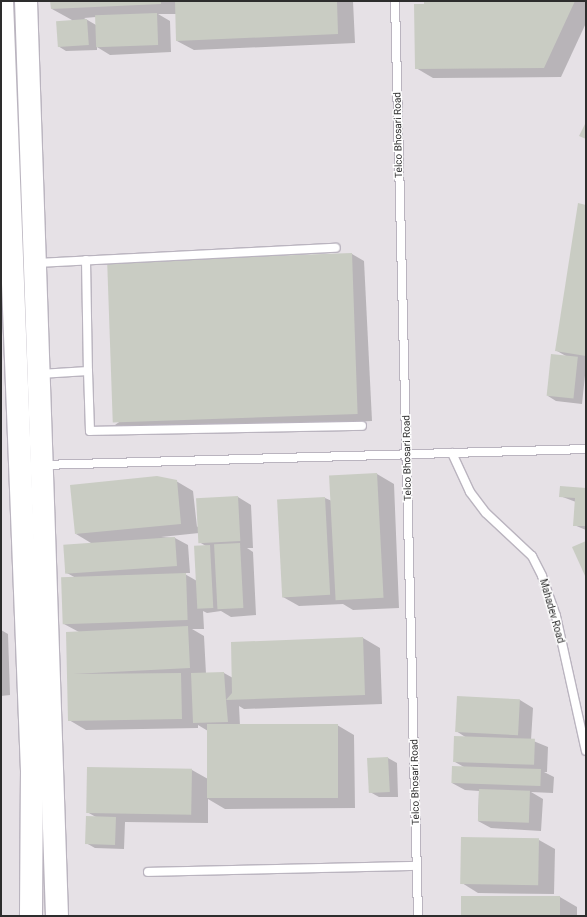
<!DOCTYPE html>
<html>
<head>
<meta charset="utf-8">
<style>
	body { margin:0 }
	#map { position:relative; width:587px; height:917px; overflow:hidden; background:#eaede1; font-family:Roboto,sans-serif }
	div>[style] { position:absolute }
	.industrial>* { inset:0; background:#e6e1e6; transform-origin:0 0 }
	.shadow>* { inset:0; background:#0003 }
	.building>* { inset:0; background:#c9ccc3; transform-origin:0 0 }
	.roads { filter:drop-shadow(1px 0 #bab4bf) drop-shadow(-1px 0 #bab4bf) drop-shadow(0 1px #bab4bf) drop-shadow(0 -1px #bab4bf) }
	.lane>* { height:8px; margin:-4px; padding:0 4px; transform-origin:4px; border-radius:4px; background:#fff }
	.secondary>* { height:22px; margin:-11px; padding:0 11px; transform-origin:11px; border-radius:11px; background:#fff }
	span { translate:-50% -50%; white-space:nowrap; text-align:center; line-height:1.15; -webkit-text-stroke:3px #fff; paint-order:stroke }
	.street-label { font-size:10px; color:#2d2d2d }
	.frame { position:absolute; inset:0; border:2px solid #2d2d2d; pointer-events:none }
</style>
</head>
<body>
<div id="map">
	<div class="industrial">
		<div style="left:1px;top:1px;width:585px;height:915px"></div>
	</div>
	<div class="shadow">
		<div style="clip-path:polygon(evenodd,51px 1px,353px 1px,355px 43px,194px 50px,177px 41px,176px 14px,158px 14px,170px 21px,171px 52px,110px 55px,97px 47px,97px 50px,66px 51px,58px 46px,72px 20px,52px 9px,51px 1px,96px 17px,96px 25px,84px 18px,96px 17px)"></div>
		<div style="clip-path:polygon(425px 1px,586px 1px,586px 23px,561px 77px,433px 78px,416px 68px)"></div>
		<div style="clip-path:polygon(586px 206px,586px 366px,582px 404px,556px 401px,548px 396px,566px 356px,557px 351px)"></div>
		<div style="clip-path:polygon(352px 254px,364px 261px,372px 421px,128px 432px,115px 425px)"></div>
		<div style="clip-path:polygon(377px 474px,394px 484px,399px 608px,353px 610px,343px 604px,299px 606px,283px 597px,278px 500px,325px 498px,332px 501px)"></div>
		<div style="clip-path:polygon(evenodd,176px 481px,193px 491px,197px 527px,238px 497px,251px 505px,253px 548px,247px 548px,253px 552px,256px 615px,231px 617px,221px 611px,207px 613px,203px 611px,204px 629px,192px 629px,204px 636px,206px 674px,224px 673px,233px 678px,363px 638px,380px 648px,382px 704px,244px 709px,239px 706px,240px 726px,337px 725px,354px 735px,355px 808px,225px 809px,208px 799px,208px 823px,125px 822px,124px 849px,95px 848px,86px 843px,96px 817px,87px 812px,88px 768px,192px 770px,208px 779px,208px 731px,198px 725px,198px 728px,86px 730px,69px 720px,67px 633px,79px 632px,64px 624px,78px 579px,65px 572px,91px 543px,76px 534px,176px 481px,199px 533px,199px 542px,206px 546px,197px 581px,183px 573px,190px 573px,188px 545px,175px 538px,161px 537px,199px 533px)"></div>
		<div style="clip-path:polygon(586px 489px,586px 530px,574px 525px,576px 502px,560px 496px)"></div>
		<div style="clip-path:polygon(1px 630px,8px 634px,10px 695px,1px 696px)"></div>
		<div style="clip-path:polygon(520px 700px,533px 708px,531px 740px,548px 747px,547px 772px,544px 772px,554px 777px,553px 793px,531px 792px,543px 799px,541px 831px,491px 828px,478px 821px,479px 791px,465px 790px,452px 783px,464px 767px,455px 762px,467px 738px,456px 731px)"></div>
		<div style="clip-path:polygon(388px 758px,397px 763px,398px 797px,379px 797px,370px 792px,368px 759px)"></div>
		<div style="clip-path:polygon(539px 840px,555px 849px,554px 894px,478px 893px,462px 883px)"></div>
		<div style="clip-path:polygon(560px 897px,577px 907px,577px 916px,462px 916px)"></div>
	</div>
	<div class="building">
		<div style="clip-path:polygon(50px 1px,161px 1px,161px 4px,51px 9px)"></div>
		<div style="clip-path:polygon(175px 1px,337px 1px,338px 34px,176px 41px)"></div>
		<div style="clip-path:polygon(424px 1px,575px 1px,544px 68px,415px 69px,414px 4px,424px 4px)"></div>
		<div style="left:157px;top:13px;width:32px;height:62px;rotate:88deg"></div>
		<div style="left:87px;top:19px;width:26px;height:31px;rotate:86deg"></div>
		<div style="clip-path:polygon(586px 122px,586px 139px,579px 136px)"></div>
		<div style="clip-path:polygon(578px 203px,586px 205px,586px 356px,555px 351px)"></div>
		<div style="left:352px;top:253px;width:161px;height:245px;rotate:88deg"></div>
		<div style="left:551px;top:354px;width:27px;height:42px;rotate:6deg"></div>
		<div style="left:377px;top:473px;width:125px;height:48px;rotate:87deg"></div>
		<div style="clip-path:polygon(157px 476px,177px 480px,181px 524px,75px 534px,70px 485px)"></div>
		<div style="clip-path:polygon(560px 486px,586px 488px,586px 526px,573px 526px,575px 498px,559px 497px)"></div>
		<div style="left:238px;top:496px;width:45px;height:42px;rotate:87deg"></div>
		<div style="left:325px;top:497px;width:98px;height:48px;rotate:87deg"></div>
		<div style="left:175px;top:537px;width:29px;height:112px;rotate:86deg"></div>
		<div style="clip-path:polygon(586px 541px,586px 578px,572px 547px)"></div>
		<div style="left:240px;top:543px;width:65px;height:26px;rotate:87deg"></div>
		<div style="left:210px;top:545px;width:63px;height:16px;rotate:87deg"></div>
		<div style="left:186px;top:573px;width:47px;height:125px;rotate:88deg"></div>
		<div style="clip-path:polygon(188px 626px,190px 668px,73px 674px,181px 673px,182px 719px,68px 721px,66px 632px)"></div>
		<div style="clip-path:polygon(363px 637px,365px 695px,226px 700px,228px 722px,193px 723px,191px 673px,224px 672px,226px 700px,232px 693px,231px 642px)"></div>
		<div style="left:457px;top:696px;width:63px;height:36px;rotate:3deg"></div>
		<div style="left:338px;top:724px;width:74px;height:131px;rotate:90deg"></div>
		<div style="left:454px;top:736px;width:81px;height:26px;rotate:2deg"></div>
		<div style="left:388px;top:757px;width:35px;height:21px;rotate:87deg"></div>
		<div style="left:452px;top:766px;width:89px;height:17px;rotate:2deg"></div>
		<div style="left:87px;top:767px;width:105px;height:46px;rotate:1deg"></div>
		<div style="left:479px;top:789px;width:51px;height:32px;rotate:2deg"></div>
		<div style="left:86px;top:816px;width:30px;height:28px;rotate:2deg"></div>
		<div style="left:461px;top:837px;width:78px;height:47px;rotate:1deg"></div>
		<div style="left:560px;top:896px;width:20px;height:99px;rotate:90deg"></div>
	</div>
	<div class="roads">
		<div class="lane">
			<div style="left:395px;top:1px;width:915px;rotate:88.56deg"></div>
			<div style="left:86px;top:260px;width:111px;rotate:89deg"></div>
			<div style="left:36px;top:263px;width:300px;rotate:-2.9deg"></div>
			<div style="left:40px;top:374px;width:48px;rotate:-3.6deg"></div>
			<div style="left:88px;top:371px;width:60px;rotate:88.1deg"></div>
			<div style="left:90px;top:431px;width:272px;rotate:-1.1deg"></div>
			<div style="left:452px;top:453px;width:43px;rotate:65.2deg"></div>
			<div style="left:470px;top:492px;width:26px;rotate:53deg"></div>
			<div style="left:486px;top:513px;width:63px;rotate:43.1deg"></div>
			<div style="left:532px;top:556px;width:22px;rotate:63deg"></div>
			<div style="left:542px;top:576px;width:42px;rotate:70.7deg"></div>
			<div style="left:556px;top:616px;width:138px;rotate:77.5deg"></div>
			<div style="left:42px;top:465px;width:544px;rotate:-1.68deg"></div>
			<div style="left:148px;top:872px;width:269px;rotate:-1.3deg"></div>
		</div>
		<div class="secondary">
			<div style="left:2px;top:1px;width:770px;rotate:87.77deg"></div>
			<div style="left:32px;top:770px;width:146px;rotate:90.4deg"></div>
			<div style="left:26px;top:1px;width:916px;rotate:88.06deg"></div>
		</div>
	</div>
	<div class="street-label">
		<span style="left:398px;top:135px;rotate:-91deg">Telco Bhosari Road</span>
		<span style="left:407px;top:458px;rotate:-91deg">Telco Bhosari Road</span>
		<span style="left:552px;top:611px;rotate:74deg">Mahadev Road</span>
		<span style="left:415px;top:782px;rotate:-91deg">Telco Bhosari Road</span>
	</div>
	<div class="frame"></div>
</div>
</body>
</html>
